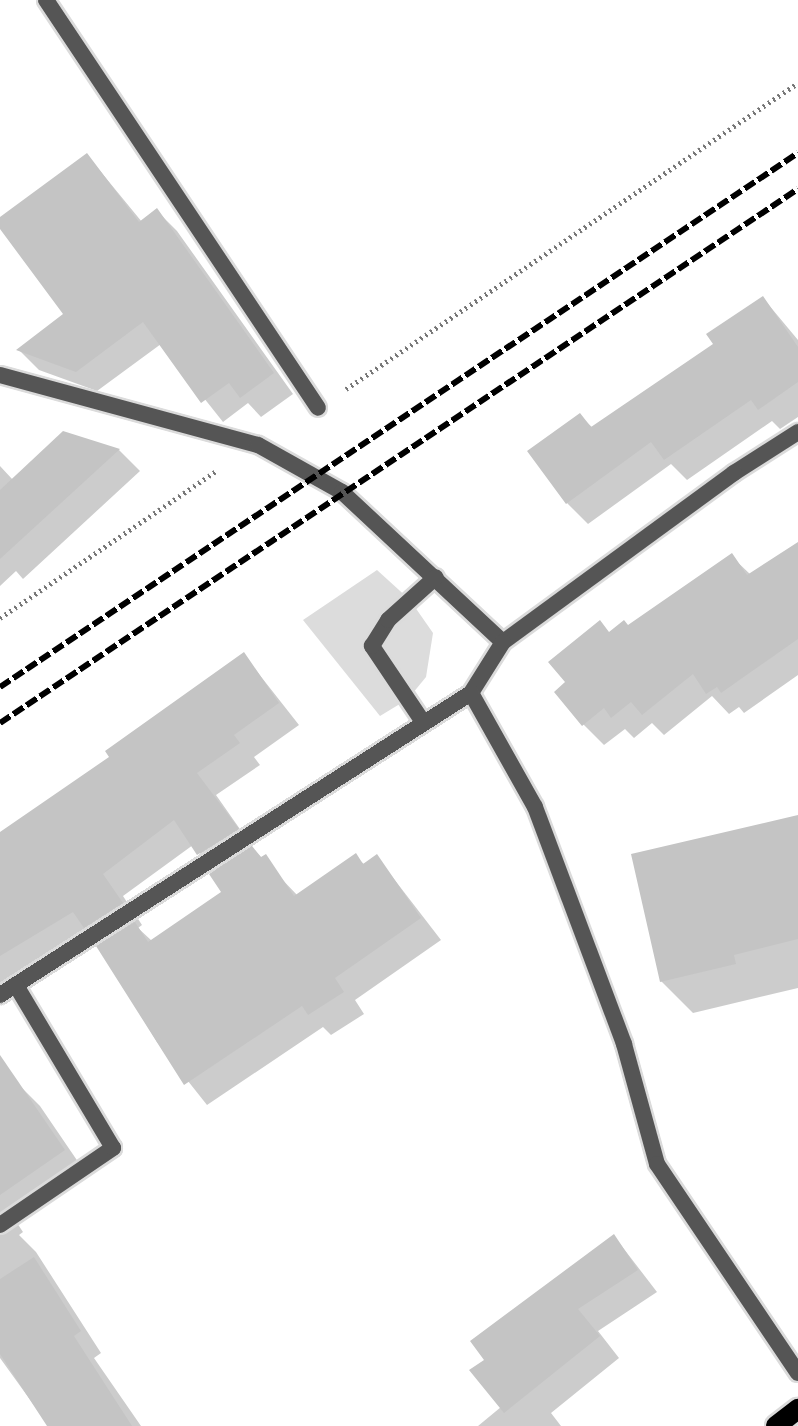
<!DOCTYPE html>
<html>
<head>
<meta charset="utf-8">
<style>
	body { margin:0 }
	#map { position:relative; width:798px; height:1426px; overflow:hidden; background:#fff; font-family:Jost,sans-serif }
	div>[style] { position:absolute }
	.green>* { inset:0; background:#dcdcdc }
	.shadow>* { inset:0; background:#0003 }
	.building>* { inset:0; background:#c4c4c4 }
	.path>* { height:5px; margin-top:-2.5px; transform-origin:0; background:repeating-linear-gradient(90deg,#777 0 2px,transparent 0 6px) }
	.roads { filter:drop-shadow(2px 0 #dbdbdb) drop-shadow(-2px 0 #dbdbdb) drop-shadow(0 2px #dbdbdb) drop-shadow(0 -2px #dbdbdb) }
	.street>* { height:16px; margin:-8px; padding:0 8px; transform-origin:8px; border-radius:8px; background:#555 }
	.primary>* { height:20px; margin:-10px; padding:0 10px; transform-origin:10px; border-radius:10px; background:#000 }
	.rail>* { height:6px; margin-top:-3px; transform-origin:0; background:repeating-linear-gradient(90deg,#000 0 12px,transparent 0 16px) }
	span { translate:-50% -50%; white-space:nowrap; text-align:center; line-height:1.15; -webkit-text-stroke:6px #fff; paint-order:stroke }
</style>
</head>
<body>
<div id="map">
	<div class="green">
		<div style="clip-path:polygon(377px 570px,410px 600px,433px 633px,426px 677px,408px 699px,380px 716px,303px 620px)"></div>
	</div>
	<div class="shadow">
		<div style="clip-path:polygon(87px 155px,142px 222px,157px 211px,177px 231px,293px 394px,261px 417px,248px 403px,223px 422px,161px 344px,97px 391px,39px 370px,19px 350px,65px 315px,0 220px)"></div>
		<div style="clip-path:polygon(763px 298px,798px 340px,798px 417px,780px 429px,772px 421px,687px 480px,671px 464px,588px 524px,567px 503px,580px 416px,593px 428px,716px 344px)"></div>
		<div style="clip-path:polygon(63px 433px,119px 450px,140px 471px,23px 579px,16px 571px,0 586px,0 466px,13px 480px)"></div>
		<div style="clip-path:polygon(798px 544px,798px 675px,744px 713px,739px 707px,729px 714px,712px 696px,664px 735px,652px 723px,634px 738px,625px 729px,604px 745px,583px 724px,610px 633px,628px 627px,731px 556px,751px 575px)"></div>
		<div style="clip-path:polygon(evenodd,244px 655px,299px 725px,254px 757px,260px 765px,216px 795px,256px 852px,298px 896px,355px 856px,365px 865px,377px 857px,441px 940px,355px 1000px,364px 1014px,331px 1035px,323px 1027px,207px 1105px,157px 1042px,92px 934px,0 994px,0 834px,112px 757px,244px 655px,193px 845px,216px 872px,224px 893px,152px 941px,138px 928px,142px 925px,123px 896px,193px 845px)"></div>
		<div style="clip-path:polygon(798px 817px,798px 988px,693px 1013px,661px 981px)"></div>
		<div style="clip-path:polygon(19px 1085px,40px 1106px,85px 1172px,15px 1220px,23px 1232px,19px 1235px,36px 1252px,101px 1353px,94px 1358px,141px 1426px,49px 1426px,0 1358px,0 1097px)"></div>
		<div style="clip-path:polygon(614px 1236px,657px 1292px,598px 1331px,619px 1358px,551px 1413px,561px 1426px,478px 1426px,501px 1407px,486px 1360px)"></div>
	</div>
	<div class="building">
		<div style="clip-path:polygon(87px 153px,139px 222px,157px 208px,274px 373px,240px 398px,229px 383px,201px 403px,143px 322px,76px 372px,16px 350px,63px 314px,0 229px,0 217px)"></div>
		<div style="clip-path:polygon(763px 296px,798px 347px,798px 382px,758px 410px,751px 400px,664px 460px,651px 442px,566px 504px,527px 451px,580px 413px,591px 427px,713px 344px,706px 334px)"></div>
		<div style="clip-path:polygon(63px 431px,120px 449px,0 559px,0 490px)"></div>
		<div style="clip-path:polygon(798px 542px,798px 639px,721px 693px,717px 687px,706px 694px,693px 674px,642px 715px,631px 702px,611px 718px,604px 708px,582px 726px,554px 692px,565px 682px,548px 662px,600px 620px,609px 632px,624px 620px,628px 625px,732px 553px,747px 575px)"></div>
		<div style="clip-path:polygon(244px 652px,279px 703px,234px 735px,240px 743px,197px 773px,239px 829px,197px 855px,174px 820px,103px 874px,123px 903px,84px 928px,73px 912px,0 956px,0 832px,109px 757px,105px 751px)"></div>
		<div style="clip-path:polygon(798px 815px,798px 939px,734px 955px,736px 964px,660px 982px,631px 854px)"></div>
		<div style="clip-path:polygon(252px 846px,261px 857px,266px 854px,294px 896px,356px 853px,363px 864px,377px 854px,421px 918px,335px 978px,344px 992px,308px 1015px,302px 1006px,184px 1085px,96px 946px,135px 922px,148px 942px,221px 892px,209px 874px)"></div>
		<div style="clip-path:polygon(0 1055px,65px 1150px,0 1195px)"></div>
		<div style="clip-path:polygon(614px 1234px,638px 1270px,578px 1309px,600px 1336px,504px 1413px,469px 1370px,484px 1360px,470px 1341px)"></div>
		<div style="clip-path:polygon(34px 1257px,81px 1331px,74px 1336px,132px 1426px,47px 1426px,0 1354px,0 1279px)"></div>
	</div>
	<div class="path">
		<div style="left:346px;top:389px;width:546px;rotate:-34.1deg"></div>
		<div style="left:0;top:618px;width:261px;rotate:-34.2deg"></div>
	</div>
	<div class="roads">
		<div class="street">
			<div style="left:46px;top:0;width:490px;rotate:56.3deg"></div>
			<div style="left:0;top:375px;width:267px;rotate:15.2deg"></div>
			<div style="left:258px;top:445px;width:96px;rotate:29.2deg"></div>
			<div style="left:342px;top:492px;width:220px;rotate:43deg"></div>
			<div style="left:798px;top:432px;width:76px;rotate:147.4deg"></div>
			<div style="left:734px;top:473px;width:286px;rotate:143.8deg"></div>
			<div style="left:503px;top:642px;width:60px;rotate:122.1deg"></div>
			<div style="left:471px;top:693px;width:131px;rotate:60.7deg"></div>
			<div style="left:535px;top:807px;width:253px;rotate:69.4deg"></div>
			<div style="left:624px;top:1044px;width:124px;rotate:74.6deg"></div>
			<div style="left:657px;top:1164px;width:252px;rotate:56deg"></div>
			<div style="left:423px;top:722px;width:92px;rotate:-123.9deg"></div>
			<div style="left:372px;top:646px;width:31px;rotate:-58deg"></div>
			<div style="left:388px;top:620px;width:64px;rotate:-41.9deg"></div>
			<div style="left:0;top:995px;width:560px;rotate:-32.67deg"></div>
			<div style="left:0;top:1225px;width:137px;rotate:-34.3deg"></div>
			<div style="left:113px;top:1148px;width:190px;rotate:-120.8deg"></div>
		</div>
		<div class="primary">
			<div style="left:776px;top:1426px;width:28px;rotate:-38deg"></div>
		</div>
	</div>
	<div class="rail">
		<div style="left:0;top:687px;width:960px;rotate:-33.79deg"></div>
		<div style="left:0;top:723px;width:960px;rotate:-33.79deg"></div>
	</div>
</div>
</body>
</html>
